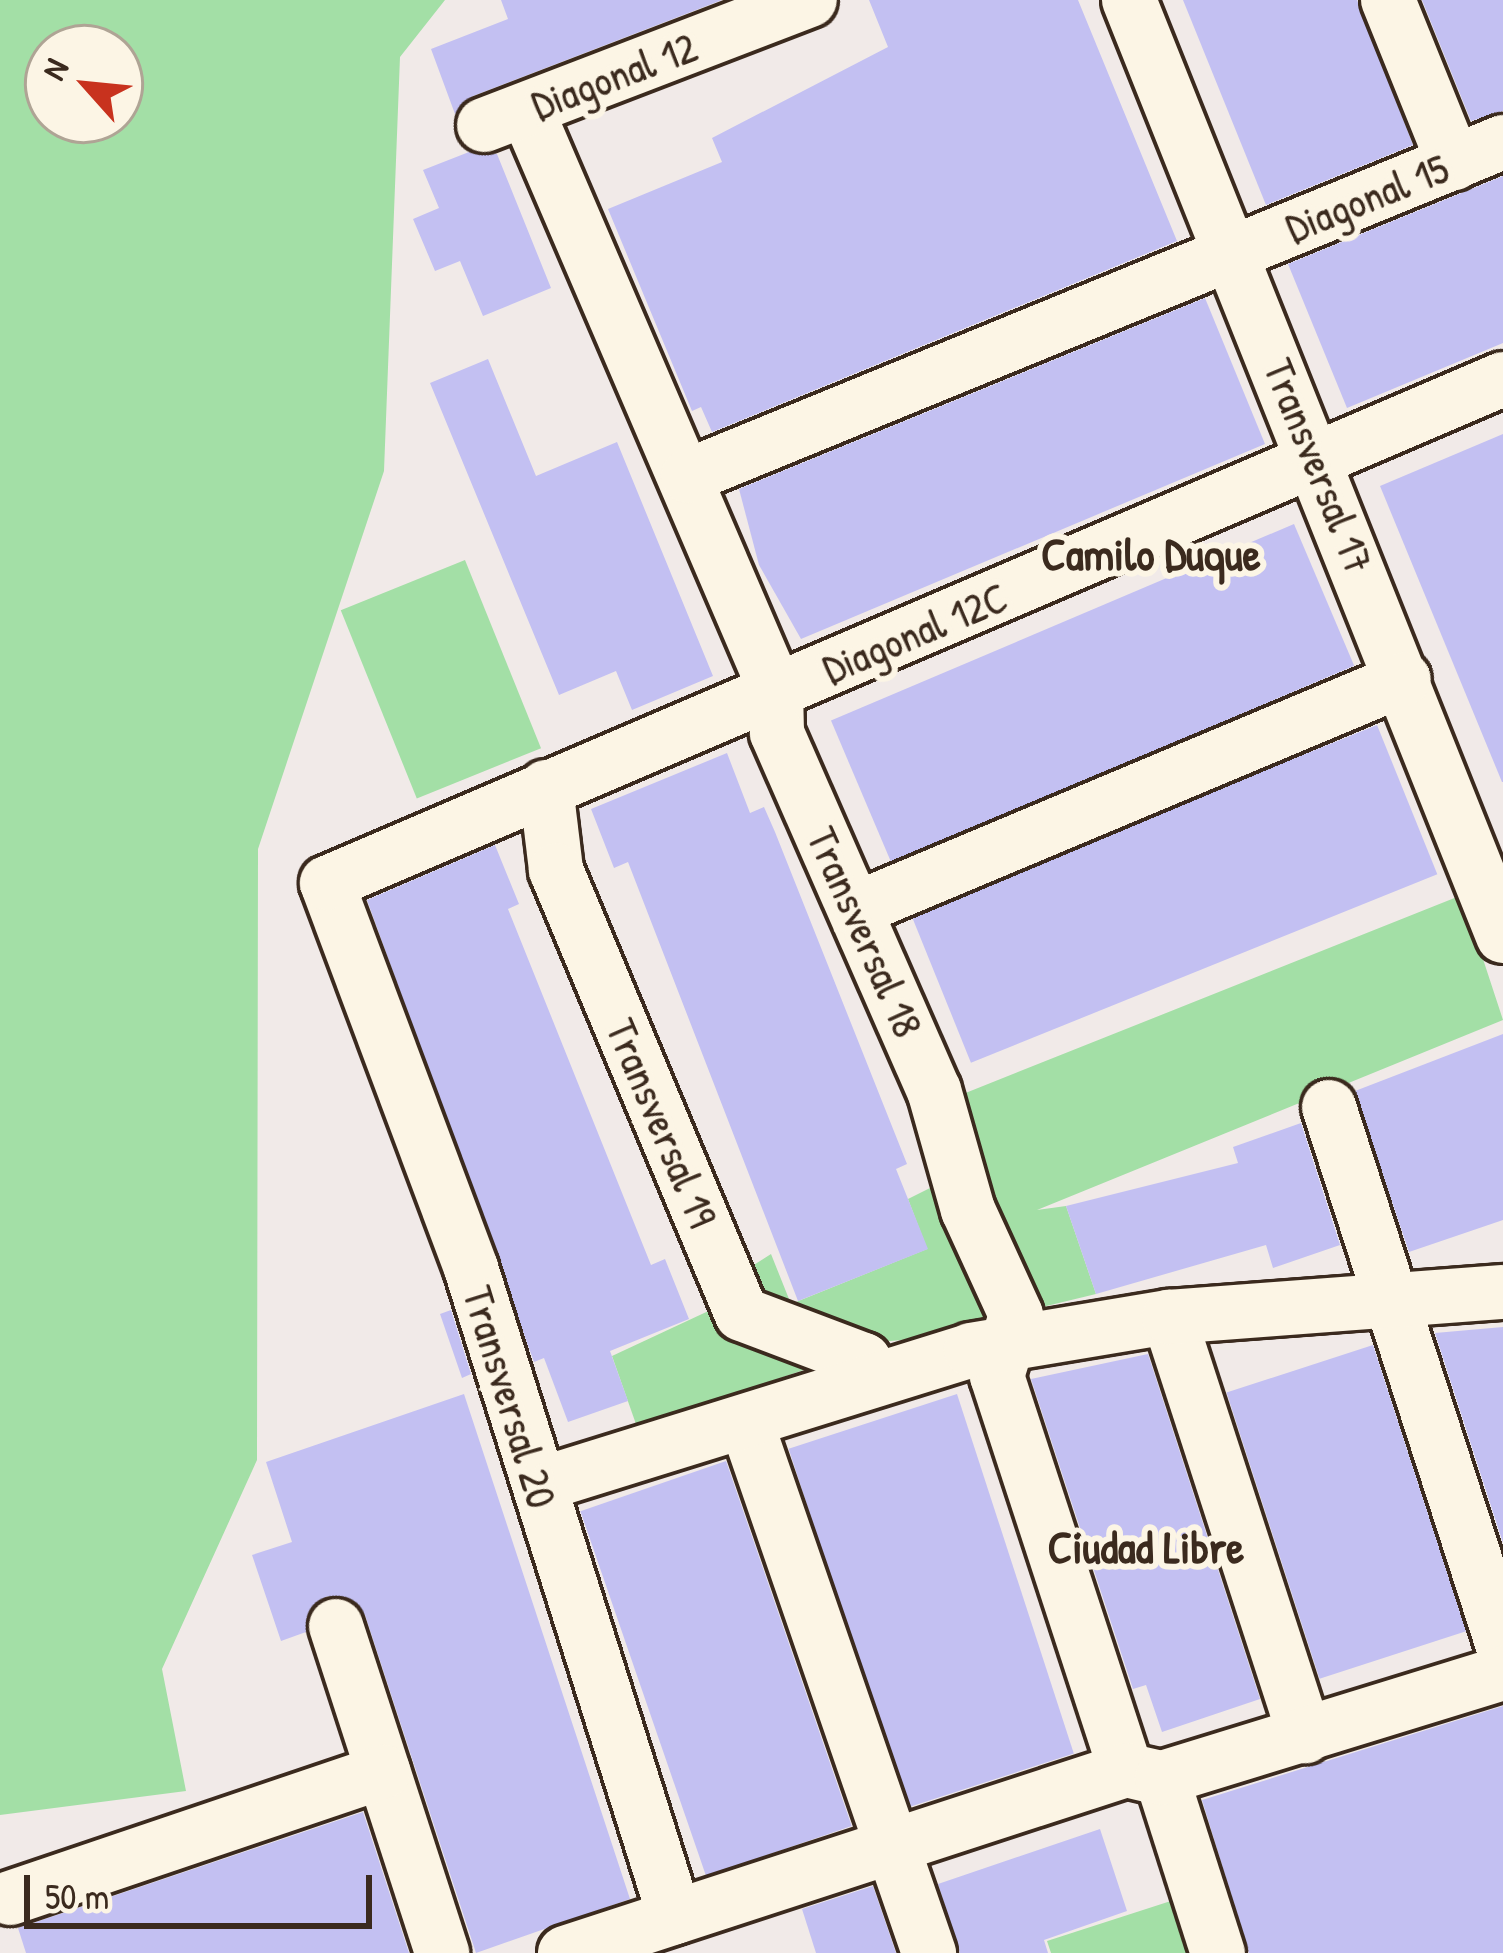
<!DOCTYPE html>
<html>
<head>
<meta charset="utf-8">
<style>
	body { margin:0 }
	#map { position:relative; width:1503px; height:1953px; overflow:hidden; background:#f1eae8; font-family:"Patrick Hand",sans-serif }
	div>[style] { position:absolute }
	.green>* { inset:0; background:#a3dfa6; transform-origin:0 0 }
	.building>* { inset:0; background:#c3c0f2; transform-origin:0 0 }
	.roads { filter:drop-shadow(3px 0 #3b2a1e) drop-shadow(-3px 0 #3b2a1e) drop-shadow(0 3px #3b2a1e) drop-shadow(0 -3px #3b2a1e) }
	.street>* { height:54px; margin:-27px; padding:0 27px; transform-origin:27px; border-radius:27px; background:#fcf5e5 }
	span { translate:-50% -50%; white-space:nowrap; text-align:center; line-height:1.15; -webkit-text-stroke:12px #fcf5e5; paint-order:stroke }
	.street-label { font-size:42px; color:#3b2a1e }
	.neighbourhood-label { font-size:45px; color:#3b2a1e; font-weight:700 }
	.north { position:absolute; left:24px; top:24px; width:120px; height:120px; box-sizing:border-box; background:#fcf5e5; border:3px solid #afa495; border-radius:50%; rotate:297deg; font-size:33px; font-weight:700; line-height:48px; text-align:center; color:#3b2a1e }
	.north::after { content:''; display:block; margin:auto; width:42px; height:54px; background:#c8321e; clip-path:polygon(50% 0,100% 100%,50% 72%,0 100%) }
	.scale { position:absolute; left:24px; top:1875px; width:348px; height:54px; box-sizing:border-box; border:6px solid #3b2a1e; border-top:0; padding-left:15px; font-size:36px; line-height:42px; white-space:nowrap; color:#3b2a1e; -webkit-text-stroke:9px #fcf5e5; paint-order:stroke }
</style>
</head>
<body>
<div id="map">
	<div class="green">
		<div style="clip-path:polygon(evenodd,0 0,445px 0,400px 57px,384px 471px,258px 849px,257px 1460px,162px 1669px,186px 1791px,0 1815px,0 0,48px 48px,120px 48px,120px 120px,48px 120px,48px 48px)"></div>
		<div style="left:465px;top:560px;width:203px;height:134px;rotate:68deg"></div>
		<div style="clip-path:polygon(1462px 895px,1503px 1020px,1037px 1210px,1066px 1206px,1096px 1294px,1034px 1309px,958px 1096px)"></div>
		<div style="clip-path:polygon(944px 1181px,1000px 1317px,970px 1333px,881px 1342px,778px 1320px,741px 1273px,771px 1254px,791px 1304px,927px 1249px,908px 1199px)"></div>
		<div style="clip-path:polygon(717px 1307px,824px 1363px,637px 1427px,612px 1356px)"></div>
		<div style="clip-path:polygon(1177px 1899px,1194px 1953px,1051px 1953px,1047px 1941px)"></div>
	</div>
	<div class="building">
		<div style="clip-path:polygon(501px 0,722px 0,473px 96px,455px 114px,431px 49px,508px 19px)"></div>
		<div style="clip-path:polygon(869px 0,1078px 0,1177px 241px,712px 432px,701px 407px,692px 411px,608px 209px,722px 162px,712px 138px,888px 47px)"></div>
		<div style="clip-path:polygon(1183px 0,1357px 0,1413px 145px,1266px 205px)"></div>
		<div style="clip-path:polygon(1422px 0,1503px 0,1503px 111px,1471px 121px)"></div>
		<div style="clip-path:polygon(469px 152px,497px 154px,551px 288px,483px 316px,460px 261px,435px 271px,413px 219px,439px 208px,423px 170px)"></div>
		<div style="clip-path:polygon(1503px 176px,1503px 343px,1347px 408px,1288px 264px)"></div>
		<div style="clip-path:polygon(1205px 298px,1265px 444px,801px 639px,759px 565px,739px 489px)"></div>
		<div style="clip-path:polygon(488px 359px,536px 476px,617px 442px,713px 676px,632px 710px,616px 671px,559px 695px,430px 383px)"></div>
		<div style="clip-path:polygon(1503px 434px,1503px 782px,1502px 782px,1380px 486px)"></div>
		<div style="left:1294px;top:524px;width:154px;height:503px;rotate:67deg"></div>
		<div style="left:1377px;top:725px;width:161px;height:503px;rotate:68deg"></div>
		<div style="clip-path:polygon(727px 753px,750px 813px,764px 807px,775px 832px,907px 1164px,896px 1169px,928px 1249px,798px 1301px,628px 862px,614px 868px,591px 809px)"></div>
		<div style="clip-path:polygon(495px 845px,519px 904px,508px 909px,651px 1265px,665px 1259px,689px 1319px,610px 1351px,628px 1401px,568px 1422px,544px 1358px,534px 1362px,367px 900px)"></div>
		<div style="clip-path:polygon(1503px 1034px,1503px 1220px,1409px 1252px,1355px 1091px)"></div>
		<div style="clip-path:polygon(1301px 1123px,1340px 1245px,1273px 1268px,1266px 1245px,1096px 1294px,1066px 1206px,1238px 1163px,1233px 1147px)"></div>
		<div style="clip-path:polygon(451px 1310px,471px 1374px,462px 1378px,440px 1314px)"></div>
		<div style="clip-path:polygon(1503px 1327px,1503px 1543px,1435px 1333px)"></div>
		<div style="left:1373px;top:1345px;width:301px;height:154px;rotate:72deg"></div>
		<div style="clip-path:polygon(1148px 1354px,1260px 1699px,1162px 1732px,1146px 1685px,1133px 1689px,1031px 1379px)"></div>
		<div style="clip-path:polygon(464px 1394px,630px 1899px,476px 1953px,365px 1615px,327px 1596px,306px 1632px,281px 1641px,252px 1555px,292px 1542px,266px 1462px)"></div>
		<div style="left:957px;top:1394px;width:378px;height:177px;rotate:72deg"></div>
		<div style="left:726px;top:1461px;width:386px;height:154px;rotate:71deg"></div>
		<div style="clip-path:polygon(1503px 1706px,1503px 1953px,1249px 1953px,1202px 1800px)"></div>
		<div style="clip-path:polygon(363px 1812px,409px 1953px,26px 1953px,18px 1928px)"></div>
		<div style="clip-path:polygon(1100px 1829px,1127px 1911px,1044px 1940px,1048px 1953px,960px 1953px,938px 1884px)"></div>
		<div style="clip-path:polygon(873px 1886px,896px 1953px,816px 1953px,802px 1909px)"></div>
	</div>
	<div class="roads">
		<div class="street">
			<div style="left:1129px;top:0;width:1008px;rotate:68.22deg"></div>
			<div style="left:1388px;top:0;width:176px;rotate:68deg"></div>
			<div style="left:527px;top:111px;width:631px;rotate:66.77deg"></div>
			<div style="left:776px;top:691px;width:42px;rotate:88.6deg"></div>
			<div style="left:777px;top:733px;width:390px;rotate:66.3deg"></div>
			<div style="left:934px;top:1090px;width:125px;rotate:74.2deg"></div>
			<div style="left:968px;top:1210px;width:115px;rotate:65.4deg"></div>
			<div style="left:1016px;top:1315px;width:64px;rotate:107.3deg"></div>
			<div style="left:997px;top:1376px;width:415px;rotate:71.9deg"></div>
			<div style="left:484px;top:125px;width:349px;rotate:-21deg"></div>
			<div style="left:688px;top:476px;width:881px;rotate:-22.28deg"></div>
			<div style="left:546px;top:787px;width:84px;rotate:83.1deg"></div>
			<div style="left:556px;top:870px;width:481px;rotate:67.3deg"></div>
			<div style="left:742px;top:1314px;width:130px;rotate:20.7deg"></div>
			<div style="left:864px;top:1360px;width:19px;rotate:62deg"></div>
			<div style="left:856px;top:909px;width:594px;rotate:-22.77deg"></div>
			<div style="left:1329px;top:1107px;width:566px;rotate:72.11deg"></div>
			<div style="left:1169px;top:1317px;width:441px;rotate:72deg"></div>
			<div style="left:746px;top:1422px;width:562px;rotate:70.98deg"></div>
			<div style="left:542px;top:1484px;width:449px;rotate:-17.3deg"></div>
			<div style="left:971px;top:1350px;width:201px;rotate:-9.5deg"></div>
			<div style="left:1169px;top:1317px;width:335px;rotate:-4.3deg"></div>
			<div style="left:336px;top:1626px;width:344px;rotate:72deg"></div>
			<div style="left:1162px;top:1778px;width:184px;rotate:72.3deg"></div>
			<div style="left:10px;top:1898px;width:394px;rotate:-18.7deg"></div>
			<div style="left:675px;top:1917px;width:680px;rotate:-107.45deg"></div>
			<div style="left:471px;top:1268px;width:411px;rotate:-110.5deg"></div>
			<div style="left:327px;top:883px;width:1279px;rotate:-23.2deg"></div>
			<div style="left:565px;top:1953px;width:590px;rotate:-18.07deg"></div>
			<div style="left:1126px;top:1770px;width:37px;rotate:13deg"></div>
			<div style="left:1162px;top:1778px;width:357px;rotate:-17.1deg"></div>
		</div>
	</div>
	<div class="street-label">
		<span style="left:614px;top:76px;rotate:-21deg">Diagonal 12</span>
		<span style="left:1367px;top:198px;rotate:-22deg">Diagonal 15</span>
		<span style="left:1319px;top:466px;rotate:68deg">Transversal 17</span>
		<span style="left:915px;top:633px;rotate:-23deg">Diagonal 12C</span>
		<span style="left:865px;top:932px;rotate:66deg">Transversal 18</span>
		<span style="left:662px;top:1123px;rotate:67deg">Transversal 19</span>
		<span style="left:510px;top:1397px;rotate:73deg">Transversal 20</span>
	</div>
	<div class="neighbourhood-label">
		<span style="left:1151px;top:554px">Camilo Duque</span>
		<span style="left:1146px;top:1547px">Ciudad Libre</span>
	</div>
	<div class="north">N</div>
	<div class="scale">50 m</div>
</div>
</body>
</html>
